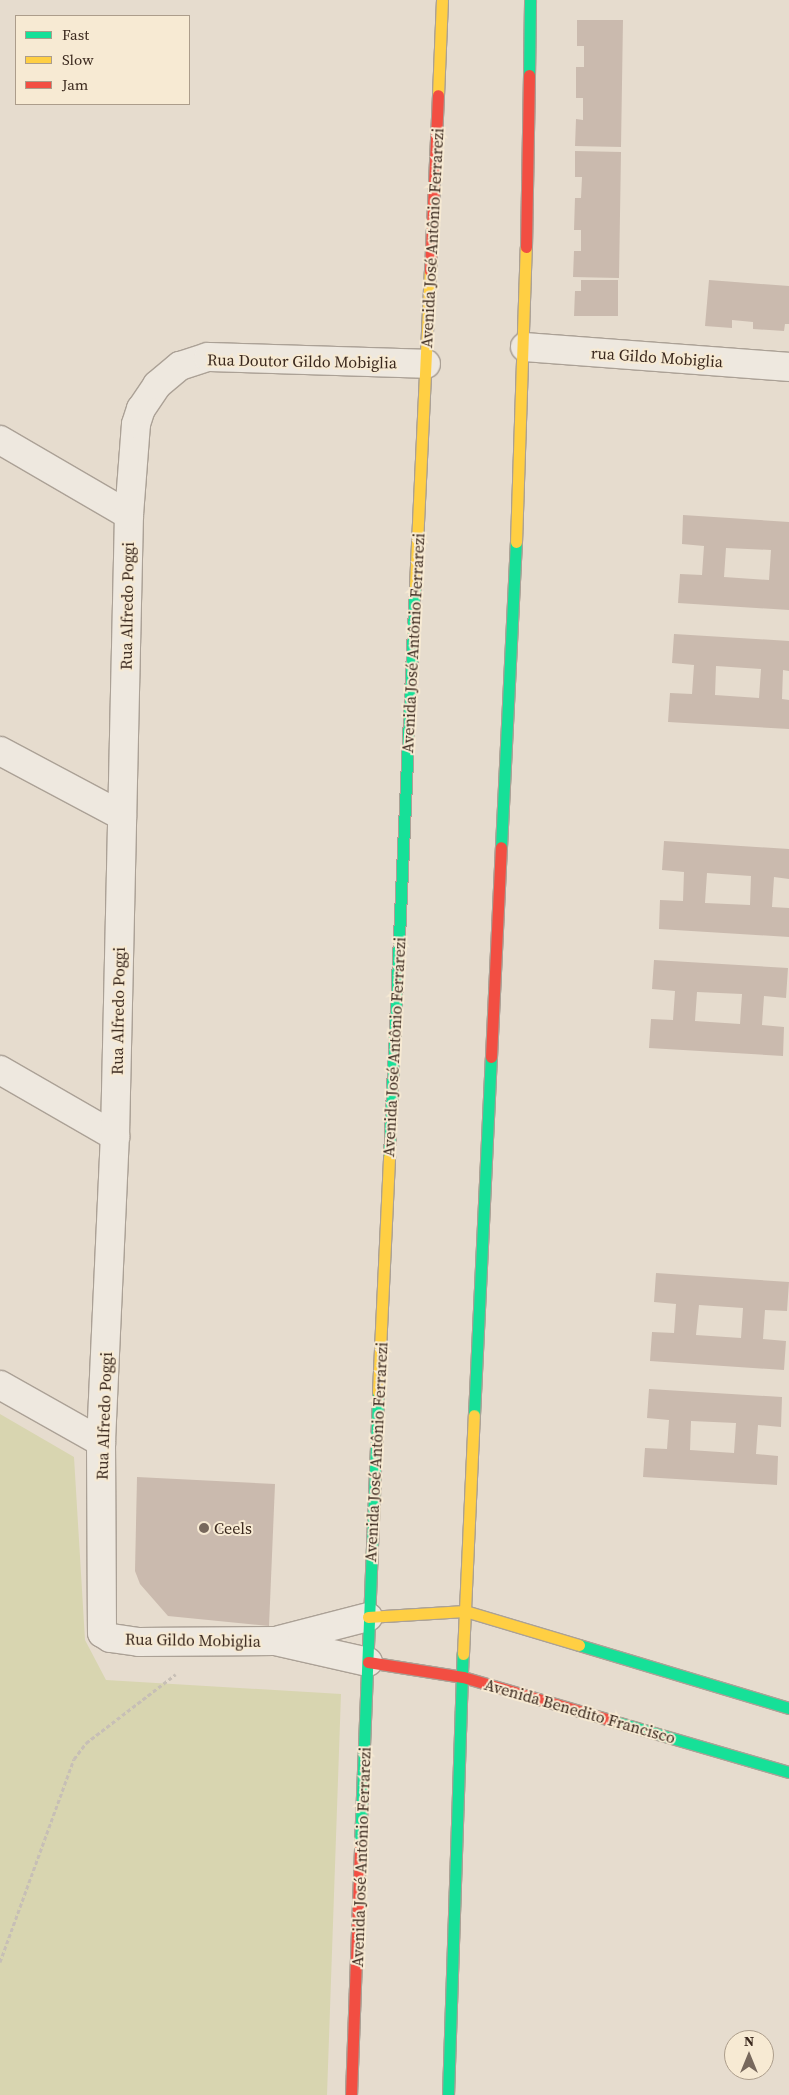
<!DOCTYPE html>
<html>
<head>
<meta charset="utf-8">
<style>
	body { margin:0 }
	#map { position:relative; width:789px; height:2095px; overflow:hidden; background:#e6dcce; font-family:"Source Serif 4",serif }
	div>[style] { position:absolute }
	.green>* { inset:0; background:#d8d5b0 }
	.building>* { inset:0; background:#cabaae }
	.path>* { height:3px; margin-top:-1.5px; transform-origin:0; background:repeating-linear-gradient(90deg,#c7bfb6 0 4px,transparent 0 6.5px) }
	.roads { filter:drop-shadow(1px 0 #aba196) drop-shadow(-1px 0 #aba196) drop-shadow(0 1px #aba196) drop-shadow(0 -1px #aba196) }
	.street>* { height:28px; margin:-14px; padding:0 14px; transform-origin:14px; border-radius:14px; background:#eee8df }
	.fast>* { height:11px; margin:-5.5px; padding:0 5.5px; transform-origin:5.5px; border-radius:5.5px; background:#16e098 }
	.slow>* { height:11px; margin:-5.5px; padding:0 5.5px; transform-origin:5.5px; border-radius:5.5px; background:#ffcf43 }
	.jam>* { height:11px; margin:-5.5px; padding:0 5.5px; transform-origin:5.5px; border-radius:5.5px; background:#f24e42 }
	.dots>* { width:14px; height:14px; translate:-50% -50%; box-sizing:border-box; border:2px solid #f7ead3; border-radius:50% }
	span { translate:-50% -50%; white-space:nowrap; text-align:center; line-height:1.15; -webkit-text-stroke:4px #f7ead3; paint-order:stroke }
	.street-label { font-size:16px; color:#3b291e }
	.poi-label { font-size:16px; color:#3b291e }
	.left { translate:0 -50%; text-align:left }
	.legend { position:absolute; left:15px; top:15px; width:175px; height:90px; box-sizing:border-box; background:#f7ead3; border:1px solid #ac9d8b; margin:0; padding:6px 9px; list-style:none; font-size:15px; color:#3b291e }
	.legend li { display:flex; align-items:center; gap:10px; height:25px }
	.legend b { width:25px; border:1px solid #ac9d8b }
	.north { position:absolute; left:724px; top:2030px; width:50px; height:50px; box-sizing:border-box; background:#f7ead3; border:1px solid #ac9d8b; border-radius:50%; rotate:0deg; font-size:14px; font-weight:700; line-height:20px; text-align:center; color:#3b291e }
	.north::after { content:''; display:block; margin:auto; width:18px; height:22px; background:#77685c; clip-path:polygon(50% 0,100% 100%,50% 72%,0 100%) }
</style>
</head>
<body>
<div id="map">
	<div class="green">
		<div style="clip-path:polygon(0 1414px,74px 1457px,85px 1640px,106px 1680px,341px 1694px,327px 2095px,0 2095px)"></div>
	</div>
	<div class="building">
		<div style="clip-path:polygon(577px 20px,623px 20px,621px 147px,575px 146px,576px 119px,583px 120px,583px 98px,576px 98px,576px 67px,584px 67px,584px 46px,577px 46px)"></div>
		<div style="clip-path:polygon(575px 151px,621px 152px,619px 278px,573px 277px,574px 251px,581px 251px,581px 230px,574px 230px,575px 198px,581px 198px,582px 177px,575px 177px)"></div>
		<div style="clip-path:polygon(581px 280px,618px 280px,618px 316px,574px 316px,575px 291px,581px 291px)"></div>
		<div style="clip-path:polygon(709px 280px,789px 286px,789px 324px,785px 324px,784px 331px,753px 329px,753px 322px,732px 320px,732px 328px,705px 326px)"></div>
		<div style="clip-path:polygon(evenodd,683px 515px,789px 522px,789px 610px,678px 603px,680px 574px,702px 575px,704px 546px,682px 544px,683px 515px,726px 548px,771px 550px,769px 580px,724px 577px,726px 548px)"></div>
		<div style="clip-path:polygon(evenodd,674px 634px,789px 641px,789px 671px,783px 670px,782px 699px,789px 700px,789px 729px,668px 722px,670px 693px,692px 694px,694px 665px,672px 663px,674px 634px,716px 666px,761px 669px,759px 698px,715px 695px,716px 666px)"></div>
		<div style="clip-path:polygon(evenodd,664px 841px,789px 849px,789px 879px,774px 877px,772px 907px,789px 908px,789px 937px,659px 929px,660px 900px,683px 901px,684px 872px,662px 870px,664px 841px,707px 873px,751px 876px,750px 905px,705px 903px,707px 873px)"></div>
		<div style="clip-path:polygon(evenodd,654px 960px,788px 968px,786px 998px,764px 996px,762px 1025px,784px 1027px,783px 1056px,649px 1048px,651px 1019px,673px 1020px,675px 991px,652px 989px,654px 960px,697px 992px,742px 994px,740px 1024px,695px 1021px,697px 992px)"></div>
		<div style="clip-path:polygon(evenodd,656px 1273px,789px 1282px,787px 1311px,765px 1310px,763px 1339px,786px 1341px,784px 1370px,650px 1361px,652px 1332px,674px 1333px,676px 1304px,654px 1302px,656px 1273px,699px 1305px,743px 1308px,741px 1338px,696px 1335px,699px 1305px)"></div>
		<div style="clip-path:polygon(evenodd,649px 1389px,782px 1397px,781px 1427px,758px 1425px,756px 1454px,778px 1456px,777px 1485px,643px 1477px,645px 1448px,667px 1449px,669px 1420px,647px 1418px,649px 1389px,691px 1421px,736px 1423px,734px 1453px,690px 1450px,691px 1421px)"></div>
		<div style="clip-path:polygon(137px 1477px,275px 1484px,269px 1626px,168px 1616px,140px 1584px,135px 1571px)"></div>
	</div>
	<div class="path">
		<div style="left:0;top:1962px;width:216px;rotate:-70deg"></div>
		<div style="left:74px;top:1759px;width:20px;rotate:-53deg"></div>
		<div style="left:86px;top:1743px;width:113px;rotate:-37.5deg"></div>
	</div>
	<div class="roads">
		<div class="street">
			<div style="left:525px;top:347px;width:265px;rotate:4.3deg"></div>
			<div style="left:0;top:440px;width:149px;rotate:30.2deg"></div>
			<div style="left:0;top:751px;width:138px;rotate:28deg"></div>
			<div style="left:0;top:1070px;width:133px;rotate:29.9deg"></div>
			<div style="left:0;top:1385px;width:116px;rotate:29.4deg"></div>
			<div style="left:279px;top:1640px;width:92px;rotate:-14.5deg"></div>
			<div style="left:368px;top:1662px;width:95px;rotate:-167.3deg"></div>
			<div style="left:275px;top:1641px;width:136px;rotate:179.6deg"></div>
			<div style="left:139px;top:1642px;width:29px;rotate:-172deg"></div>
			<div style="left:110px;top:1638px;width:9px;rotate:-148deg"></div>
			<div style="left:102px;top:1633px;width:191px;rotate:-90.3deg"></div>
			<div style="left:101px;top:1442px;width:306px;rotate:-87.4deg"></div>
			<div style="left:115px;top:1136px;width:621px;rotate:-88.71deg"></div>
			<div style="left:129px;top:515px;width:91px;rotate:-85.6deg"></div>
			<div style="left:136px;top:424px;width:16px;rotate:-72deg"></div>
			<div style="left:141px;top:409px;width:29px;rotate:-56deg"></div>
			<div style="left:157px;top:385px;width:30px;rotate:-40deg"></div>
			<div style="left:180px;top:366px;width:29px;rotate:-18deg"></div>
			<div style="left:208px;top:357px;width:218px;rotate:1.8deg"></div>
		</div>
		<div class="fast">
			<div style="left:529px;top:75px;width:75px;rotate:-89.2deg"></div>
			<div style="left:501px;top:847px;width:305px;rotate:-87.2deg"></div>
			<div style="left:389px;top:1156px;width:571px;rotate:-87.39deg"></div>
			<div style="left:474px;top:1415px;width:358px;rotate:-87.3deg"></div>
			<div style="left:579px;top:1645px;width:219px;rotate:16.7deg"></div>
			<div style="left:613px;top:1721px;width:183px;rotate:16.2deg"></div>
			<div style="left:360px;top:1845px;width:453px;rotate:-87.7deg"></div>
			<div style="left:448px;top:2095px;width:441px;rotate:-88.1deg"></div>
		</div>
		<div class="slow">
			<div style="left:438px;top:95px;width:95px;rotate:-87.6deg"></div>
			<div style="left:516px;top:542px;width:295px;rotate:-88.1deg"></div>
			<div style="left:415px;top:586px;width:315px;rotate:-87.3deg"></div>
			<div style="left:378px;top:1392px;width:236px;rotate:-87.3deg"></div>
			<div style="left:368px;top:1617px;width:97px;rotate:-3.5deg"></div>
			<div style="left:465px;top:1611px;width:119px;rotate:16.6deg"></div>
			<div style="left:463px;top:1654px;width:239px;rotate:-87.4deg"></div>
		</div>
		<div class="jam">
			<div style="left:526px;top:247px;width:172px;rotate:-89deg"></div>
			<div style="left:430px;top:271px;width:176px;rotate:-87.4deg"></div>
			<div style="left:491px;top:1057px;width:210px;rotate:-87.3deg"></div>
			<div style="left:368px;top:1662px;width:96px;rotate:9deg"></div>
			<div style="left:463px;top:1677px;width:156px;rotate:16.3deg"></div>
			<div style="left:351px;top:2095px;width:250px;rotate:-87.9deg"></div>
		</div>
	</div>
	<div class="dots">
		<div style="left:204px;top:1528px;background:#77685c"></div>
	</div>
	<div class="street-label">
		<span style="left:432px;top:238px;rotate:-87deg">Avenida José Antônio Ferrarezi</span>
		<span style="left:657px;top:357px;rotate:4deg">rua Gildo Mobiglia</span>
		<span style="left:302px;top:361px;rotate:1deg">Rua Doutor Gildo Mobiglia</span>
		<span style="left:127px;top:606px;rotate:-89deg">Rua Alfredo Poggi</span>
		<span style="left:413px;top:643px;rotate:-87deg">Avenida José Antônio Ferrarezi</span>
		<span style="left:118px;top:1011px;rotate:-89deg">Rua Alfredo Poggi</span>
		<span style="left:394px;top:1047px;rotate:-87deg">Avenida José Antônio Ferrarezi</span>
		<span style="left:104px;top:1416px;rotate:-88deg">Rua Alfredo Poggi</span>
		<span style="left:376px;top:1452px;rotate:-87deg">Avenida José Antônio Ferrarezi</span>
		<span style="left:193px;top:1640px;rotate:1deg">Rua Gildo Mobiglia</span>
		<span style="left:580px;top:1711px;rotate:16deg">Avenida Benedito Francisco</span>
		<span style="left:361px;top:1857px;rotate:-88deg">Avenida José Antônio Ferrarezi</span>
	</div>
	<div class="poi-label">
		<span class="left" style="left:214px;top:1528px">Ceels</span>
	</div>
	<ul class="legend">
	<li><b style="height:6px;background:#16e098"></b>Fast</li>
	<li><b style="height:6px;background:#ffcf43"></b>Slow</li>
	<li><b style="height:6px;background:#f24e42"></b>Jam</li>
	</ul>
	<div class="north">N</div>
</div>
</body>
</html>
